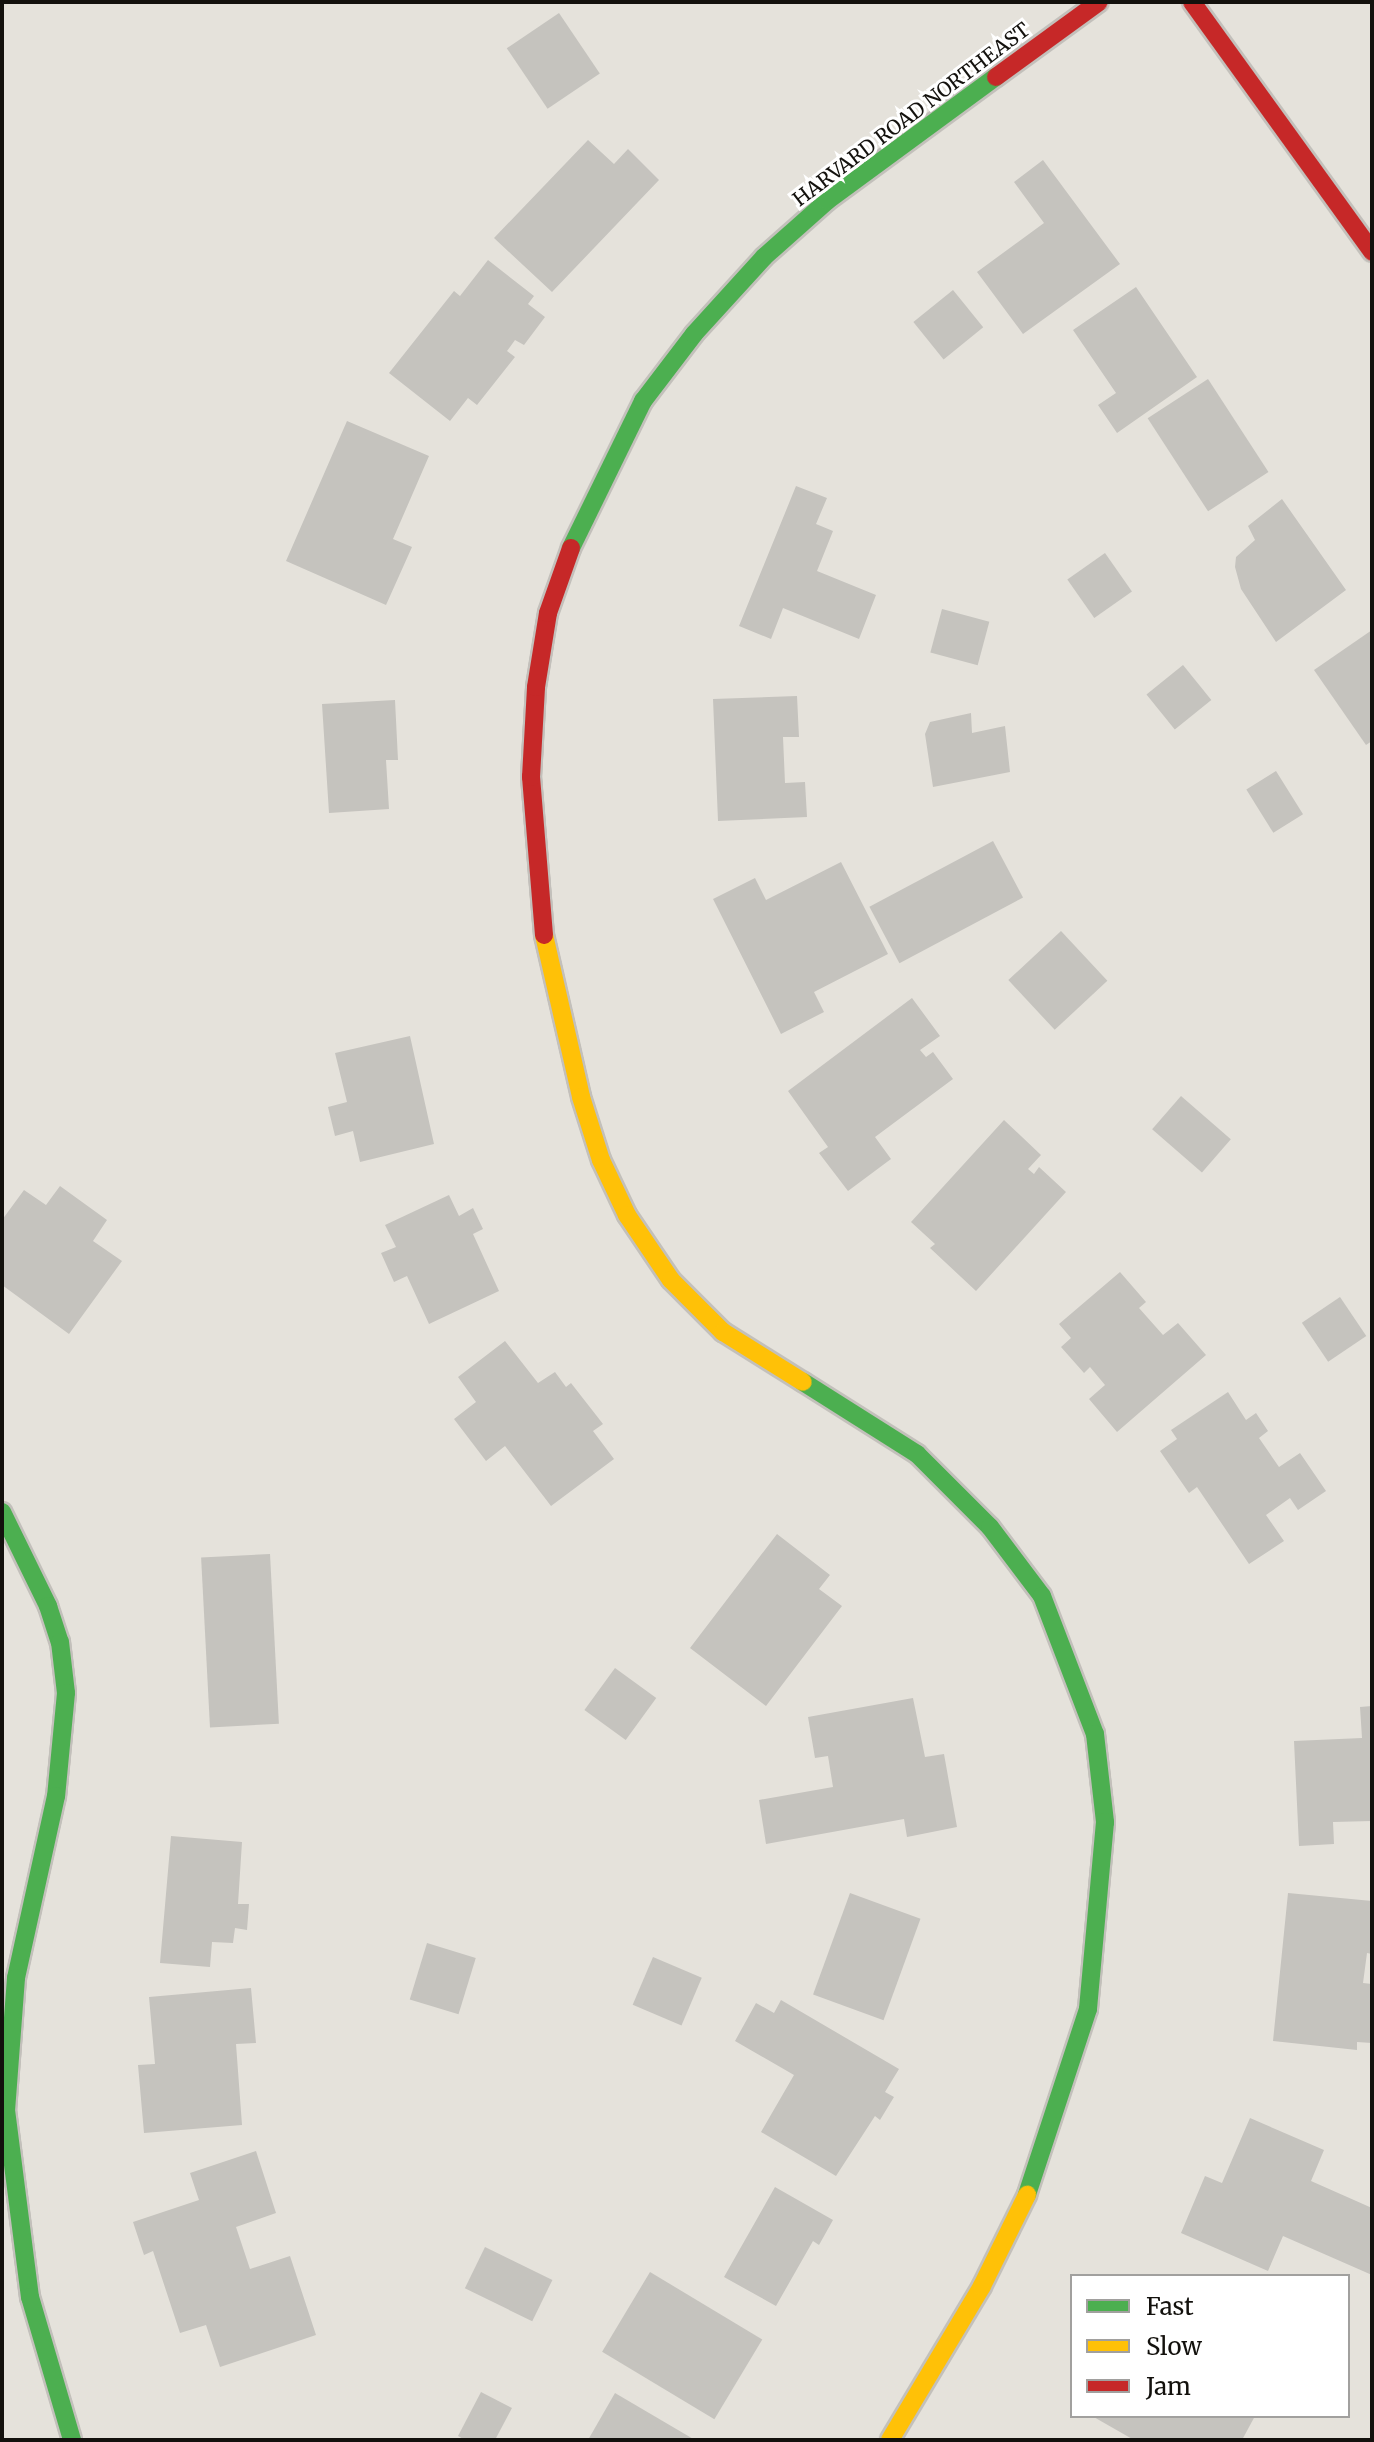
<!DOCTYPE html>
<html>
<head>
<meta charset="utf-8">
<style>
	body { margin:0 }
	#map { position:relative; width:1374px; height:2442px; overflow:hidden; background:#e5e2db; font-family:Merriweather,serif }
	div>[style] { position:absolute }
	.building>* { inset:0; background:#c5c3be; transform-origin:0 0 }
	.roads { filter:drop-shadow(2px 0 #c3c0bb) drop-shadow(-2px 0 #c3c0bb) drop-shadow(0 2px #c3c0bb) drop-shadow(0 -2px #c3c0bb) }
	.fast>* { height:18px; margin:-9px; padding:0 9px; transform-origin:9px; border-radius:9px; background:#4caf50 }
	.slow>* { height:18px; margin:-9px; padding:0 9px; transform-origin:9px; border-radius:9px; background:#ffc107 }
	.jam>* { height:18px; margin:-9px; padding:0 9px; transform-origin:9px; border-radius:9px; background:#c62828 }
	span { translate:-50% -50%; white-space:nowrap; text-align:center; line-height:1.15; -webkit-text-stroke:6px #fff; paint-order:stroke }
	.street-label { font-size:20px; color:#13110d }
	.frame { position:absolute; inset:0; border:4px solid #13110d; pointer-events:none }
	.legend { position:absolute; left:1070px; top:2274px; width:280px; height:144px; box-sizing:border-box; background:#fff; border:2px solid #a1a09e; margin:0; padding:10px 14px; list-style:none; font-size:24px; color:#13110d }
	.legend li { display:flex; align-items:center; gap:16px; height:40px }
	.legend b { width:40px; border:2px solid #a1a09e }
</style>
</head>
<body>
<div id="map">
	<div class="building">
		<div style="left:559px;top:13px;width:73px;height:63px;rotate:56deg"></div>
		<div style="clip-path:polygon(588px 140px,614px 164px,628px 149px,659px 180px,552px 292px,494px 238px)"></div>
		<div style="clip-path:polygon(1043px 160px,1120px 264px,1023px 334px,977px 272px,1044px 223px,1014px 182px)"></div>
		<div style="clip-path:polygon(488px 260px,534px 296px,528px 304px,545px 317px,524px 345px,515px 340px,507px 351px,515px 357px,477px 405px,468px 398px,450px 421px,389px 373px,454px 291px,460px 296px)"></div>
		<div style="clip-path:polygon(1136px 287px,1197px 377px,1117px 433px,1098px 405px,1116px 393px,1073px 330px)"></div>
		<div style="left:953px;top:290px;width:48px;height:51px;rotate:51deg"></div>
		<div style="left:1208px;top:379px;width:111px;height:72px;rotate:57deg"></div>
		<div style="clip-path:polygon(347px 421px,429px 456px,393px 539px,412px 547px,386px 605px,286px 561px)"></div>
		<div style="clip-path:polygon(796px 486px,827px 498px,816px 524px,833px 531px,817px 571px,876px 595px,859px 639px,783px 608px,771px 639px,739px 626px)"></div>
		<div style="clip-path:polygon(1282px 499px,1346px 590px,1276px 642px,1241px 589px,1235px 567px,1236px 557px,1255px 540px,1248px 526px)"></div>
		<div style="left:1105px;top:553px;width:47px;height:46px;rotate:55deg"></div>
		<div style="left:942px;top:609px;width:49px;height:45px;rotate:15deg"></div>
		<div style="clip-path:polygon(1372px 630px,1372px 741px,1366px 745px,1314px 670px)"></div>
		<div style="left:1183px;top:665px;width:45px;height:47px;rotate:51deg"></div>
		<div style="clip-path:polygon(797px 696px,799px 737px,783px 737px,785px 783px,805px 782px,807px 817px,718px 821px,713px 699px)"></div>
		<div style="clip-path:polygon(395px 700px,398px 760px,386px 760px,389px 809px,329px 813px,322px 704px)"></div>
		<div style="clip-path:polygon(971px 713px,972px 733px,1005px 726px,1010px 772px,933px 787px,925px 734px,930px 722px)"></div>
		<div style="left:1276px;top:771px;width:51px;height:35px;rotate:58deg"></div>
		<div style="left:993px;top:841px;width:64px;height:140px;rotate:62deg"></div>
		<div style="clip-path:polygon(841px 862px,888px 954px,814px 992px,824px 1012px,781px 1034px,713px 899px,755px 878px,766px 900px)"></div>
		<div style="left:1061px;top:931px;width:68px;height:72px;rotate:47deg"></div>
		<div style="clip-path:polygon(912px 998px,940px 1036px,920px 1050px,926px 1057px,933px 1052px,953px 1079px,875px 1137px,891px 1159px,848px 1191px,819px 1153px,828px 1147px,788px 1091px)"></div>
		<div style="clip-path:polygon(410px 1036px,434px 1144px,360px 1162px,353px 1131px,335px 1136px,328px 1107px,347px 1102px,335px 1053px)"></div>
		<div style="left:1181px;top:1096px;width:66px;height:44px;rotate:41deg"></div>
		<div style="clip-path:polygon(1004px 1120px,1041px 1155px,1028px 1169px,1034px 1174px,1039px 1167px,1066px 1192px,976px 1291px,930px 1248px,935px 1244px,911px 1222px)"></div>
		<div style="clip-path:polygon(60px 1186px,107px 1220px,93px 1241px,122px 1261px,69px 1334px,2px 1285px,2px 1220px,24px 1190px,46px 1205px)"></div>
		<div style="clip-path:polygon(449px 1195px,459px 1216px,473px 1208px,483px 1229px,473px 1234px,499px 1291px,429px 1324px,407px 1276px,394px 1282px,381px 1253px,396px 1247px,385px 1225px)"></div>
		<div style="clip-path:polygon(1120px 1272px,1146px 1302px,1139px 1308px,1163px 1335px,1178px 1323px,1206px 1355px,1117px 1432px,1089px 1399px,1105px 1385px,1090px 1367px,1084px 1373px,1061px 1347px,1071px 1338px,1059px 1324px)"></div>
		<div style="left:1340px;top:1297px;width:47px;height:46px;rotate:56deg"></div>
		<div style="clip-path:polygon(505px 1341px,538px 1383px,555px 1372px,566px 1387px,571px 1383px,603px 1424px,593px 1431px,614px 1459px,551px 1506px,505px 1446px,486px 1461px,454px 1419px,476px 1402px,458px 1377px)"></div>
		<div style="clip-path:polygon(1228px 1392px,1246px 1420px,1256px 1413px,1268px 1431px,1259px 1438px,1279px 1467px,1300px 1453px,1326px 1491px,1298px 1510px,1290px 1498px,1266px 1515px,1284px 1541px,1249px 1564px,1197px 1487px,1189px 1493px,1160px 1451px,1177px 1439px,1171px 1430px)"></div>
		<div style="clip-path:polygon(777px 1534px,830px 1575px,819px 1589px,842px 1606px,766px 1706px,690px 1648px)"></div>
		<div style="left:270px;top:1554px;width:170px;height:69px;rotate:87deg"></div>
		<div style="left:615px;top:1668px;width:51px;height:52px;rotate:36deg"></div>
		<div style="clip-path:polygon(913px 1698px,925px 1757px,944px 1754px,957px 1827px,907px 1837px,904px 1819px,766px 1844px,759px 1800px,833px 1787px,828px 1756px,815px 1758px,808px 1717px)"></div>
		<div style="clip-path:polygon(1372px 1706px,1372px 1821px,1333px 1822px,1334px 1844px,1299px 1846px,1294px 1741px,1362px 1738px,1360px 1707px)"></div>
		<div style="clip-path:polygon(171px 1836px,242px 1842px,238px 1904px,249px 1904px,247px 1930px,235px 1928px,233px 1943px,212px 1942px,210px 1967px,160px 1963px)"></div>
		<div style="left:850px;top:1893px;width:75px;height:108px;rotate:20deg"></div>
		<div style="clip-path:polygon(1288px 1893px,1372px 1901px,1372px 1954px,1367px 1953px,1363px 1983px,1372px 1984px,1372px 2043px,1357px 2042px,1357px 2050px,1273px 2041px)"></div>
		<div style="left:427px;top:1943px;width:51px;height:59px;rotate:17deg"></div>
		<div style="left:653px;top:1957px;width:53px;height:52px;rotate:23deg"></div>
		<div style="clip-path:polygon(251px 1988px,256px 2043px,236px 2044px,242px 2125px,144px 2133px,138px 2065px,155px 2064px,149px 1997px)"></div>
		<div style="clip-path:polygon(781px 2000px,899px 2069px,885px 2092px,894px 2097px,880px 2120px,875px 2116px,836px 2176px,761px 2132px,794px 2075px,735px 2041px,756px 2003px,774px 2013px)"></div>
		<div style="clip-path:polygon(1250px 2118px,1324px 2150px,1311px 2181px,1372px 2208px,1372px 2275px,1283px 2236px,1268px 2271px,1181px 2233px,1205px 2176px,1222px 2183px)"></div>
		<div style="clip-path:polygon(256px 2151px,276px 2213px,236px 2227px,250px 2269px,290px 2256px,316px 2335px,220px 2367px,206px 2325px,180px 2333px,153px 2251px,144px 2255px,133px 2222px,199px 2200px,190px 2173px)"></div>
		<div style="clip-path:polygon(775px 2187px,833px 2220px,819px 2245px,813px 2241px,776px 2306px,724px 2277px)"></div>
		<div style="left:485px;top:2247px;width:75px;height:46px;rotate:26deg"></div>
		<div style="left:650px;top:2272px;width:131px;height:93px;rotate:31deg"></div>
		<div style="clip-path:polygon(481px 2392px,512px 2408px,495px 2440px,465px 2440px,458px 2436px)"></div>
		<div style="clip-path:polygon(615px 2393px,695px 2440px,588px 2440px)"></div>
		<div style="clip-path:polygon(1092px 2416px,1255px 2416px,1242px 2440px,1134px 2440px)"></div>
	</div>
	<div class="roads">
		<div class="fast">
			<div style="left:571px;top:548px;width:164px;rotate:-63.9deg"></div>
			<div style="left:643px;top:401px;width:84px;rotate:-52.7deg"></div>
			<div style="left:694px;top:334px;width:104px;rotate:-47.7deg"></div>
			<div style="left:764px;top:257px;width:84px;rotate:-41.6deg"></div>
			<div style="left:827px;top:201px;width:210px;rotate:-36.3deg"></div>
			<div style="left:803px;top:1382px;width:135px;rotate:32.3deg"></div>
			<div style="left:917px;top:1454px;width:103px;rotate:45deg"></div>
			<div style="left:990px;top:1527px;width:86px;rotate:53deg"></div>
			<div style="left:1042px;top:1596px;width:148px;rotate:69deg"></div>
			<div style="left:1095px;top:1734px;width:89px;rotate:83.5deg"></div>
			<div style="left:1105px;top:1822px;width:188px;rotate:95.2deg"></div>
			<div style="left:1088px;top:2009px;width:196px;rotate:108.2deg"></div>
			<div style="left:2px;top:1512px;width:105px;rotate:63.9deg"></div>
			<div style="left:48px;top:1606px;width:38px;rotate:72deg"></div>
			<div style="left:60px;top:1642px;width:51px;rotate:83.3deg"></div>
			<div style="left:66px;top:1693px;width:103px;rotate:95.5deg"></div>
			<div style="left:56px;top:1796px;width:186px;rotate:102.4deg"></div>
			<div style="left:16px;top:1978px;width:132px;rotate:94.3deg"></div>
			<div style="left:6px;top:2110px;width:189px;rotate:82.7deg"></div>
			<div style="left:30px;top:2297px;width:149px;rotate:73.6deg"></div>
		</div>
		<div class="slow">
			<div style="left:544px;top:935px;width:166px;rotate:77.1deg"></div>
			<div style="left:581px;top:1097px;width:66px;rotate:72.4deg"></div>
			<div style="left:601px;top:1160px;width:61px;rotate:64.7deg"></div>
			<div style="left:627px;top:1215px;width:78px;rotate:55.9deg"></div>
			<div style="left:671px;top:1280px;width:74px;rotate:45deg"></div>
			<div style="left:723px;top:1332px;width:94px;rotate:32deg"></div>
			<div style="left:890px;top:2440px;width:179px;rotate:-59.1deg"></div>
			<div style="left:982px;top:2286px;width:102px;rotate:-63.7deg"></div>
		</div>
		<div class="jam">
			<div style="left:1192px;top:2px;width:308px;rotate:54.2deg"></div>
			<div style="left:996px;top:77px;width:127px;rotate:-36.1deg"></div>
			<div style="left:544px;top:935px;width:159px;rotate:-94.7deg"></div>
			<div style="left:531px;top:777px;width:90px;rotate:-86.8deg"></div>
			<div style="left:536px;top:687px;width:75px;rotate:-80.8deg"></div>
			<div style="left:548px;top:613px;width:69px;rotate:-70.5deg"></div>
		</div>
	</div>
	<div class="street-label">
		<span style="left:911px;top:114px;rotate:-37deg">HARVARD ROAD NORTHEAST</span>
	</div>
	<div class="frame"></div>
	<ul class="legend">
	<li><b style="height:10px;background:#4caf50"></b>Fast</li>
	<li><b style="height:10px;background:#ffc107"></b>Slow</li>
	<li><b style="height:10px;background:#c62828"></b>Jam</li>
	</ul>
</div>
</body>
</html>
